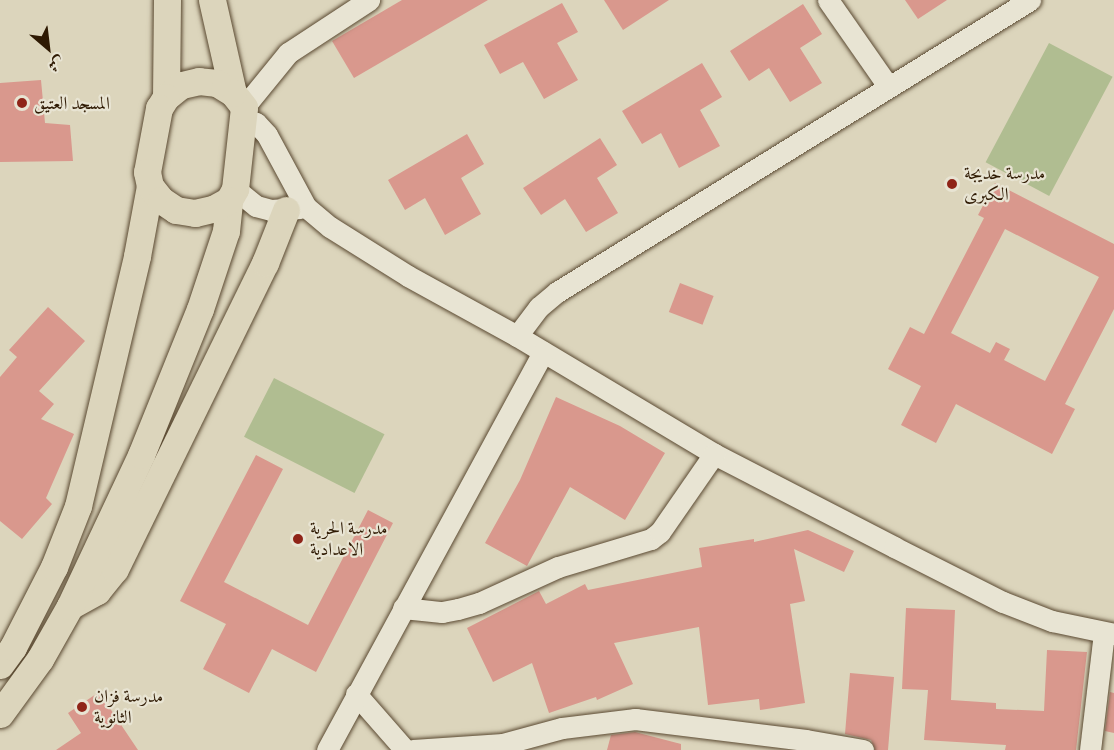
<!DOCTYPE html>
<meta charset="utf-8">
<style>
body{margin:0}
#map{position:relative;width:1114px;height:750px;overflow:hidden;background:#dcd5bc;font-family:"IM FELL Great Primer",Amiri,serif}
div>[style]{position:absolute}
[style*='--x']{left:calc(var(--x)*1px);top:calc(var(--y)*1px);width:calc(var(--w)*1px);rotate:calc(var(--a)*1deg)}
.green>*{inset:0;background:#b0bd91;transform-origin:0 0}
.building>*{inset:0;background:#d9988d;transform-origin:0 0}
.roads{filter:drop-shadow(0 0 2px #5a4931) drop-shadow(0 0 2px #5a4931)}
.minor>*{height:21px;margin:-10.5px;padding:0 10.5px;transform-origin:10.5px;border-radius:10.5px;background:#e8e4d3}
.major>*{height:27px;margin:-13.5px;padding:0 13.5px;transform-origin:13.5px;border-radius:13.5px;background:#dcd5bc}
.dots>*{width:16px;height:16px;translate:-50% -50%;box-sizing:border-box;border:3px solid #e8e4d3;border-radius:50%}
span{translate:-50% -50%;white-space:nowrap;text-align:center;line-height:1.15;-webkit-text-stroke:4.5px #e8e4d3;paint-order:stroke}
.poi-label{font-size:18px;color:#2f1a03}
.left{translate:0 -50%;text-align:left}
.north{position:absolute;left:18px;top:18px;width:60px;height:60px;-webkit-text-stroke:4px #e8e4d3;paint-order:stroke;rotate:152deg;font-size:16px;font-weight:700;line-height:24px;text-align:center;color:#2f1a03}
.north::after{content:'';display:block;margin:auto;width:21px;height:27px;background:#2f1a03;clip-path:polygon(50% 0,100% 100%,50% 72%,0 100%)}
</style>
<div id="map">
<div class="green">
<i style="left:1049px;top:43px;width:72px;height:135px;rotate:28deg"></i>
<i style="left:274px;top:378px;width:124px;height:66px;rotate:27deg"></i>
</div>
<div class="building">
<i style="clip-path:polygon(402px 0,488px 0,354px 78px,332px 41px)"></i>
<i style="clip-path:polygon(604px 0,669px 0,623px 30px)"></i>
<i style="clip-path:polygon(905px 0,947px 0,918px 19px)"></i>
<i style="clip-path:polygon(562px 3px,578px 32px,557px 43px,578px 80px,544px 99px,523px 62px,500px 74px,484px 45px)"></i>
<i style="clip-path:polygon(803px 4px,822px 34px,800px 48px,822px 83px,790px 102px,769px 68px,749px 81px,730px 51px)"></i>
<i style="clip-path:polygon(702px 63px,722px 97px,700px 110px,720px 146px,679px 168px,661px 133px,642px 144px,622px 111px)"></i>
<i style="clip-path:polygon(41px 80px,45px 123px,70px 125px,73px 161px,0 162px,0 83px)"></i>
<i style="clip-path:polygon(467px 134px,484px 164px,461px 178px,481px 214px,445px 235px,425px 198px,405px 210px,388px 180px)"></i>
<i style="clip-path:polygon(600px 138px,617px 165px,597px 178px,618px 213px,586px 232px,565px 199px,541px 215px,523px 188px)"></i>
<i style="clip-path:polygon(evenodd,995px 183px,1114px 244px,1114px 309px,1065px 404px,1075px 409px,1052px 454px,956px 404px,936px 443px,901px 425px,921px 386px,888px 369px,910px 327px,924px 334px,984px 218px,978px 215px,995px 183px,1005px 229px,1099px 277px,1045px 381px,1004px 360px,1010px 349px,996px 342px,990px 353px,951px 333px,1005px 229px)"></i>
<i style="left:680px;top:283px;width:36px;height:31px;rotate:21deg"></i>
<i style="clip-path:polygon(48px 307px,85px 341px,39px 391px,54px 404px,41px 419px,74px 434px,46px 498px,52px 504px,22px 539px,0 521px,0 377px,17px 357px,9px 350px)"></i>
<i style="clip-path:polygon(556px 397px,620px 426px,665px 453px,625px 520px,570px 487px,527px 566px,485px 543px,520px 480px)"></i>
<i style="clip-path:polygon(256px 455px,283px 469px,224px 582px,308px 625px,368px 510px,393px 523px,316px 672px,272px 649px,249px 693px,203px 669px,226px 624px,180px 601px)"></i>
<i style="clip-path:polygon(808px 530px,854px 551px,844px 572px,794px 549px,805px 601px,790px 604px,805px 703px,760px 710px,759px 699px,708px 705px,699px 627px,614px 643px,633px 684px,597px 700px,596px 697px,549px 713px,532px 663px,493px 682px,467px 628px,539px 591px,546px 604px,585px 584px,588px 590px,702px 567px,699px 548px,754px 539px,754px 542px)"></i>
<i style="clip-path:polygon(906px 608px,955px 610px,951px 700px,996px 703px,996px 709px,1044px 711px,1047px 650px,1087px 652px,1076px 750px,1005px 750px,1006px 745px,924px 740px,928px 690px,902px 689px)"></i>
<i style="clip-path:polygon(850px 673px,894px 677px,888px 750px,875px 750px,871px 740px,845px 734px)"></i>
<i style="clip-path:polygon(99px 692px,138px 750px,56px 750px,81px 733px,68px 713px)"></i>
<i style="clip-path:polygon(1110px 692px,1114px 693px,1114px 733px,1105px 731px)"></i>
<i style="clip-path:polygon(635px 732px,681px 744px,681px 750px,607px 750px,611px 735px)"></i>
</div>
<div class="roads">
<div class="minor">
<i style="--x:828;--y:0;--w:105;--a:55.1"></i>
<i style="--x:244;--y:107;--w:70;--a:-50.8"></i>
<i style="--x:288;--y:53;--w:97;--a:-33.2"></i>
<i style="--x:243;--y:118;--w:14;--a:21"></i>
<i style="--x:256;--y:123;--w:16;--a:47"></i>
<i style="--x:267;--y:135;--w:82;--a:61.6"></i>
<i style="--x:306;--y:207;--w:31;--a:40"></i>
<i style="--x:330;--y:227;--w:92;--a:32.1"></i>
<i style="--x:408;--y:276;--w:124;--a:28.8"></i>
<i style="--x:517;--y:336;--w:230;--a:30.9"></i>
<i style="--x:714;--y:454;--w:203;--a:27.3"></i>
<i style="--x:894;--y:547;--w:122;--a:26.8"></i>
<i style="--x:1003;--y:602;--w:53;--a:21.2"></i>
<i style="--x:1052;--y:621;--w:63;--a:11.8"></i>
<i style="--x:235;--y:189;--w:27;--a:39"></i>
<i style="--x:256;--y:206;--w:16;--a:15"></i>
<i style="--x:271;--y:210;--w:29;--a:-4"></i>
<i style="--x:517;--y:336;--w:36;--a:-53"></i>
<i style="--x:539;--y:307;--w:23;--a:-40"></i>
<i style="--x:557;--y:292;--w:556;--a:-31.69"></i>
<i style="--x:403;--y:608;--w:39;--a:6"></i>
<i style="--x:442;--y:612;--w:16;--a:-11"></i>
<i style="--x:458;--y:609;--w:22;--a:-16"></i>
<i style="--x:479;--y:603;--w:87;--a:-24.5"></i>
<i style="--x:558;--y:567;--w:97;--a:-16.8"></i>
<i style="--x:651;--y:539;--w:11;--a:-38"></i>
<i style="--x:660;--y:532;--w:95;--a:-55.3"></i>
<i style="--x:356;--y:694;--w:74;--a:48.8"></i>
<i style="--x:327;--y:750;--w:453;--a:-61.5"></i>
<i style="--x:413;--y:750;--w:90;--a:-3.8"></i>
<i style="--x:503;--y:744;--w:61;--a:-15.2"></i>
<i style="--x:562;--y:728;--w:74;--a:-7"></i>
<i style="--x:635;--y:719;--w:172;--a:7"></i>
<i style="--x:806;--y:740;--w:58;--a:10"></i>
<i style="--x:1090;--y:750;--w:118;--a:-83.2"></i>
</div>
<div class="major">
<i style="--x:212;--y:0;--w:95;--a:77.3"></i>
<i style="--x:166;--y:97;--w:97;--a:-89.4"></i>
<i style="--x:70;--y:606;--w:31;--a:-29"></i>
<i style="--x:97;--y:591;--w:28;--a:-51"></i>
<i style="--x:115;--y:569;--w:341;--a:-63.9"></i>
<i style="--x:265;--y:263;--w:57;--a:-68.4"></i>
<i style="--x:0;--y:665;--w:22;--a:-54"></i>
<i style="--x:13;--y:647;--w:90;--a:-62.9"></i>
<i style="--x:54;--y:567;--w:66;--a:-68.5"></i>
<i style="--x:78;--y:506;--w:257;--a:-76.7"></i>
<i style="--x:137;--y:256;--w:71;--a:-79.5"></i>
<i style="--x:0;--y:714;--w:68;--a:-54"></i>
<i style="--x:40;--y:659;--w:61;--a:-60.5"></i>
<i style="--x:70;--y:606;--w:167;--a:-64.8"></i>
<i style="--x:141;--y:455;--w:157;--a:-68"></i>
<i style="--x:200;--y:309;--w:82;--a:-71.6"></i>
<i style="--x:226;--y:231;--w:31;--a:-84"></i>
<i style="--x:229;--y:200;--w:13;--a:-61"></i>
<i style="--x:235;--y:189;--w:82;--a:-83.7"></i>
<i style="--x:244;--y:107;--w:18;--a:-128"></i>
<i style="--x:233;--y:93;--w:19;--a:-148"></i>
<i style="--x:217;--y:83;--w:18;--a:-174"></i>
<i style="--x:199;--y:81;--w:18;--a:167"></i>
<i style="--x:181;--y:85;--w:19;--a:141"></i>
<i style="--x:166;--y:97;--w:13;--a:122"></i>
<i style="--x:159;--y:108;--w:65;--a:100.6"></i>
<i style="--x:147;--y:172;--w:14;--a:78"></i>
<i style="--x:150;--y:186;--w:18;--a:52"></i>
<i style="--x:161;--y:200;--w:18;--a:34"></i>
<i style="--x:176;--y:210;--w:19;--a:9"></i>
<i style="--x:195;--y:213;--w:18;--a:-13"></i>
<i style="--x:213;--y:209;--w:18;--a:-29"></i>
</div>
</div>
<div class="dots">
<i style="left:22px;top:103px;background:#8f2418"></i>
<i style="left:952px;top:184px;background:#8f2418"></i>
<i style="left:298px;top:539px;background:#8f2418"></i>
<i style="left:82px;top:707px;background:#8f2418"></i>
</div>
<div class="poi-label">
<span class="left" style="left:34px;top:103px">المسجد العتيق</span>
<span class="left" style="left:964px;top:184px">مدرسة خديجة<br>الكبرى</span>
<span class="left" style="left:310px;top:539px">مدرسة الحرية<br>الاعدادية</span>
<span class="left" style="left:94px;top:707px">مدرسة فزان<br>الثانوية</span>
</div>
<div class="north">ش</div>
</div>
